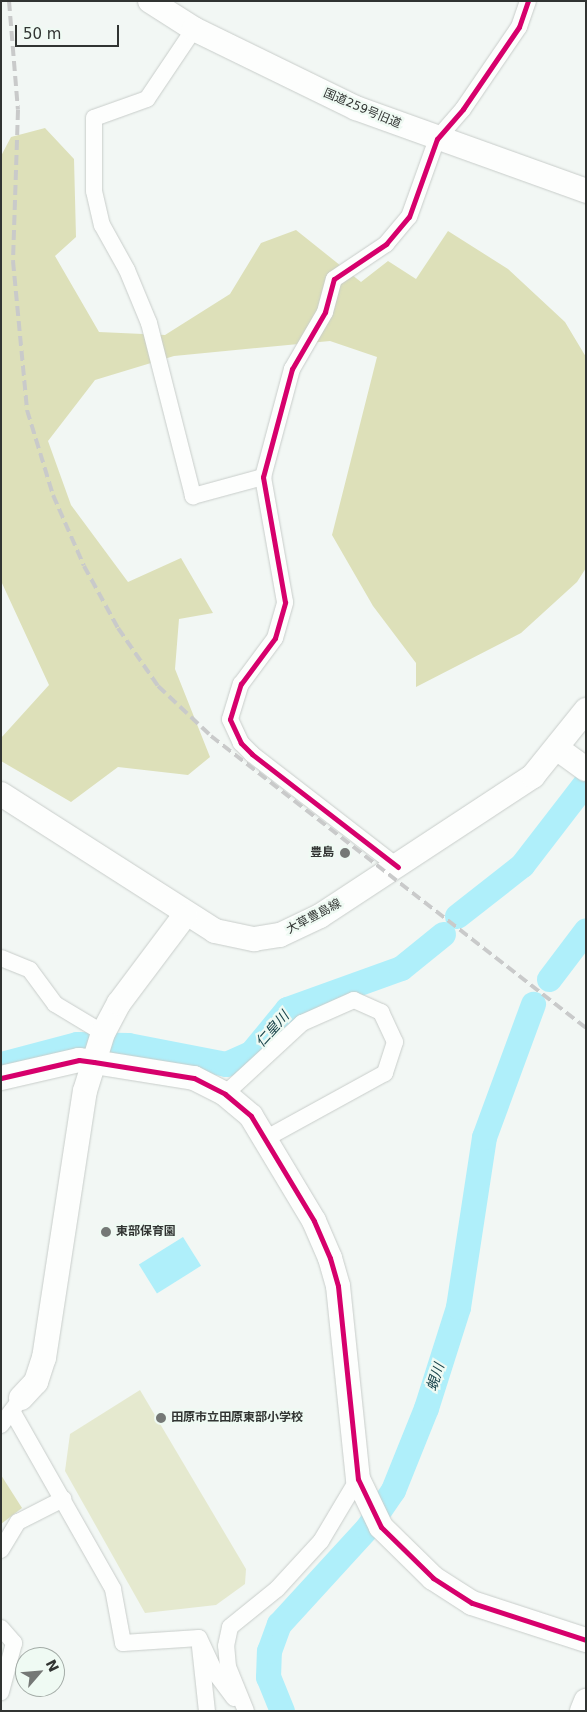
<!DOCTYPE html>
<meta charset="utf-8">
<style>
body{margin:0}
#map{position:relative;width:587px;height:1712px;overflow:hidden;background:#f2f7f4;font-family:"DejaVu Sans","Noto Sans JP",sans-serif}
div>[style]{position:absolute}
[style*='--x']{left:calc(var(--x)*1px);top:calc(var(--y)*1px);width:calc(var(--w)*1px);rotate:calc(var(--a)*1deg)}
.green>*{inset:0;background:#e5e9cf}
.forest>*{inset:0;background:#dde0b9}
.water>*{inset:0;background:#afeffa;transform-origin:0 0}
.river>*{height:25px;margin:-12.5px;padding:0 12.5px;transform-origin:12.5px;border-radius:12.5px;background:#afeffa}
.roads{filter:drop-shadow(0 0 1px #c8cdca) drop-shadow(0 0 1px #c8cdca)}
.street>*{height:16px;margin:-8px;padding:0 8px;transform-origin:8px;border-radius:8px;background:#fdfefd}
.secondary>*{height:24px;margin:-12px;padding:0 12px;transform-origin:12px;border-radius:12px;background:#fdfefd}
.rail>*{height:4px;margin-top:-2px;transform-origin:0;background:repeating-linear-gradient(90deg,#c9caca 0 10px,transparent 0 15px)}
.cycleway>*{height:5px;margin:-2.5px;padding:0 2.5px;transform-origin:2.5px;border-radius:2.5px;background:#d6006c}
.dots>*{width:14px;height:14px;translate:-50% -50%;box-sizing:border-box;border:2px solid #effaf3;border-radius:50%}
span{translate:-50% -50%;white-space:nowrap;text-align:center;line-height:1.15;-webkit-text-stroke:4.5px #effaf3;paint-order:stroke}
.street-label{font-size:12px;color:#313432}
.poi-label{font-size:12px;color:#313432;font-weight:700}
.right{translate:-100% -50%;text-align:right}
.left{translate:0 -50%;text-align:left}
.water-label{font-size:14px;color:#19434a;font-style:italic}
.frame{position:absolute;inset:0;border:2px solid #313432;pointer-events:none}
.north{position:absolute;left:15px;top:1647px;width:50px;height:50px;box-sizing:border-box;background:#effaf3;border:1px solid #a3aba6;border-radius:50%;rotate:63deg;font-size:14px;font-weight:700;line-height:20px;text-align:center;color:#313432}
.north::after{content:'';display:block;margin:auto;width:18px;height:22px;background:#757876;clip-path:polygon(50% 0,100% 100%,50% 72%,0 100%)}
.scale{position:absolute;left:15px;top:25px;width:104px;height:22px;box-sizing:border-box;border:2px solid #313432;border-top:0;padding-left:6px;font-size:15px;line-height:18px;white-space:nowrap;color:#313432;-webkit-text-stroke:4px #effaf3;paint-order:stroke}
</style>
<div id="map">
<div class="green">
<i style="clip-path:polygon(140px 1390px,246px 1569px,245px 1584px,216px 1605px,145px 1613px,65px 1471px,70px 1434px)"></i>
</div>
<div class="forest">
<i style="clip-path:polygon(45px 128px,74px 159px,76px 237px,55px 256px,99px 332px,165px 335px,230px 294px,261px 243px,296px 230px,361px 282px,388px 261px,416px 279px,448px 231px,508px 269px,565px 322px,586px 357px,586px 568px,577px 582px,521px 633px,416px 687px,416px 663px,373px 606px,332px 535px,377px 357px,330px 341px,174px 356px,95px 380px,48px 441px,71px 505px,128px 582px,181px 558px,213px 613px,179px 619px,175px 669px,210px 757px,188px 775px,118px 767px,71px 802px,1px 761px,1px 738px,49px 685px,1px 581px,1px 156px,11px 137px)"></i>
<i style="clip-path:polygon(1px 1475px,22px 1508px,1px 1524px)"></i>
</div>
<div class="water">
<i style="left:183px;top:1237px;width:34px;height:52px;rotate:58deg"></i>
</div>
<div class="river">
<i style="--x:457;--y:916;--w:83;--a:-38.1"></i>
<i style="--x:522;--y:865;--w:105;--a:-52.4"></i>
<i style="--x:549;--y:979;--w:61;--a:-52.9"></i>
<i style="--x:1;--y:1064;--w:79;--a:-14.7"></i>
<i style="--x:77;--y:1044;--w:51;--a:1.1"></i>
<i style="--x:128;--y:1045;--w:100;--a:11"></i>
<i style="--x:226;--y:1064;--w:27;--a:-24"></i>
<i style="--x:251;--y:1053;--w:57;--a:-50.7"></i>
<i style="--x:287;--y:1009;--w:121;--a:-19.8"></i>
<i style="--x:401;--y:968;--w:54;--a:-39"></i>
<i style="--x:282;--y:1711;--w:37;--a:-112"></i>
<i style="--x:268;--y:1677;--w:26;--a:-88"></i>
<i style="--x:269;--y:1651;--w:29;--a:-70"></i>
<i style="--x:279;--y:1624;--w:130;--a:-47.5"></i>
<i style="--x:367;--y:1528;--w:46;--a:-55.6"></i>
<i style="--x:393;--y:1490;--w:88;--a:-68.1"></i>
<i style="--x:426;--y:1408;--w:106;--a:-72.4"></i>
<i style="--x:458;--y:1307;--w:172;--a:-81.3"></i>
<i style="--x:484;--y:1137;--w:142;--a:-69.8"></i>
</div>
<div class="roads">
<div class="street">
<i style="--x:194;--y:29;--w:84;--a:123.9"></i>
<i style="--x:147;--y:99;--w:56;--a:160.3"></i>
<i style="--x:94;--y:118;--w:73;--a:90"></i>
<i style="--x:94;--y:191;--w:35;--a:77"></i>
<i style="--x:102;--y:225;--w:51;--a:60.9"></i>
<i style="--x:127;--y:270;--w:57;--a:67.5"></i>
<i style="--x:149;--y:323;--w:179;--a:75.7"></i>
<i style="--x:193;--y:496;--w:73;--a:-15.2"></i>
<i style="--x:398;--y:867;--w:185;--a:-142.3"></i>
<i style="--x:252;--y:754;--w:16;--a:-135"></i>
<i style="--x:241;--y:743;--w:26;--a:-115"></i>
<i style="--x:230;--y:719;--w:37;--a:-73"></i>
<i style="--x:241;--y:684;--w:57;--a:-53.5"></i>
<i style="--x:275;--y:638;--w:37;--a:-74"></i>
<i style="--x:285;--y:602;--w:127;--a:-100"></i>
<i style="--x:263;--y:477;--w:112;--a:-75"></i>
<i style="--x:292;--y:369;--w:66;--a:-59.9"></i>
<i style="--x:325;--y:312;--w:34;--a:-75"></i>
<i style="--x:334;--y:279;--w:63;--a:-33.9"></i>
<i style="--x:386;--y:244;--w:35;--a:-50"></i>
<i style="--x:409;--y:217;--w:83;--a:-70.3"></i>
<i style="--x:437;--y:139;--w:40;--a:-49"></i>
<i style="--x:463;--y:109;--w:99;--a:-55.7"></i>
<i style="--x:519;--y:27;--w:28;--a:-71"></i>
<i style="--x:1;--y:958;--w:31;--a:22"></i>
<i style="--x:30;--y:970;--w:42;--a:53.7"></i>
<i style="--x:55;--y:1004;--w:56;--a:31.1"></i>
<i style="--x:225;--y:1094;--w:105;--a:-42.7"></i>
<i style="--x:302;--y:1023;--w:57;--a:-23.9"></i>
<i style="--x:354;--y:1000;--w:30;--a:24"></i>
<i style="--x:381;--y:1012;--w:33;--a:65"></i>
<i style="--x:395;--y:1042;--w:33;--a:108"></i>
<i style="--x:385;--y:1073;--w:135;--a:151.2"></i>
<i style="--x:12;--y:1411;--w:205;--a:60.4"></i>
<i style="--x:113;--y:1589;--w:55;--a:79.5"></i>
<i style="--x:123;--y:1643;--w:76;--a:-3.8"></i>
<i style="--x:1;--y:1425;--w:26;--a:-53"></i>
<i style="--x:1;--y:1550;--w:33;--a:-59"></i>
<i style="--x:18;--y:1522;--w:51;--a:-27.1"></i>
<i style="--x:1;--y:1628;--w:20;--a:49"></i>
<i style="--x:14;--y:1643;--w:51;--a:104.9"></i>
<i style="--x:199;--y:1638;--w:40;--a:65"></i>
<i style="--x:216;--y:1674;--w:30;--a:53"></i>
<i style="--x:200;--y:1647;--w:64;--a:83.8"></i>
<i style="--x:246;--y:1711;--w:48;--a:-112.2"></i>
<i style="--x:228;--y:1667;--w:21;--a:-95"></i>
<i style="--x:226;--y:1646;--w:19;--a:-78"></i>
<i style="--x:230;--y:1627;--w:60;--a:-39"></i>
<i style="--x:277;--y:1589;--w:65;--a:-47.5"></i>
<i style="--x:321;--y:1541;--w:72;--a:-59.2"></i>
</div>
<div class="secondary">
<i style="--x:150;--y:1;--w:52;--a:32.5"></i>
<i style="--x:194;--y:29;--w:180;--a:26"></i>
<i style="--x:356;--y:108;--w:245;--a:19.8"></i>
<i style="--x:558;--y:749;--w:34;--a:36"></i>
<i style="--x:1;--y:794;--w:254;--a:32.6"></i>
<i style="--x:215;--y:931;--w:40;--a:12"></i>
<i style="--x:254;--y:939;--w:26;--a:-9"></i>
<i style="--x:280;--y:935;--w:44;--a:-25.4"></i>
<i style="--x:320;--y:916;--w:255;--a:-33.3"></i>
<i style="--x:533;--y:776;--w:85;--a:-51.2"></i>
<i style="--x:1;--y:1078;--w:80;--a:-13"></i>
<i style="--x:79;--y:1060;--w:15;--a:8"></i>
<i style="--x:94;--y:1062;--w:101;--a:9.1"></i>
<i style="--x:194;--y:1078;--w:35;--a:27"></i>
<i style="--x:225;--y:1094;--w:34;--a:40"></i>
<i style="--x:251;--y:1116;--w:122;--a:59"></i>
<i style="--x:314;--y:1221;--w:40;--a:66.6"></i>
<i style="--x:330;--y:1258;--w:29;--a:74"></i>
<i style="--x:338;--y:1286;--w:194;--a:84.1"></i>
<i style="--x:358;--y:1479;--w:53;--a:64.4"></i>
<i style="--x:381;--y:1527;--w:73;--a:44.4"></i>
<i style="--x:433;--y:1578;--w:46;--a:32.7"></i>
<i style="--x:472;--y:1603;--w:120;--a:18"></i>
<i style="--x:21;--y:1398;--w:22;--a:-47"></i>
<i style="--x:36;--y:1382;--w:25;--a:-72"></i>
<i style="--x:44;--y:1358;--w:270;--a:-81.3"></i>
<i style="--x:85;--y:1091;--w:61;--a:-72.8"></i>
<i style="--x:103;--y:1033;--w:34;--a:-62"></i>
<i style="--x:119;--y:1003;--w:110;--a:-53.1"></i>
<i style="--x:582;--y:1711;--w:11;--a:-68"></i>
</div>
</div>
<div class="rail">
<i style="--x:9;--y:1;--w:109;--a:85.3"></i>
<i style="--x:18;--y:110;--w:151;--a:91.9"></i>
<i style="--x:13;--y:261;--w:150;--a:84.6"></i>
<i style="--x:27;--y:410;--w:89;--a:73"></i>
<i style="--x:53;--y:495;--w:77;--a:66.4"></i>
<i style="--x:84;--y:566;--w:71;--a:61.3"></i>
<i style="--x:118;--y:628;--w:70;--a:55.4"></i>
<i style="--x:158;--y:686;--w:73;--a:43.3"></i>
<i style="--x:211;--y:736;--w:475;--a:37.9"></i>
</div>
<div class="cycleway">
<i style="--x:398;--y:867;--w:185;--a:-142.3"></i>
<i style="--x:252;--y:754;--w:16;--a:-135"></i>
<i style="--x:241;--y:743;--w:26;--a:-115"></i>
<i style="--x:230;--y:719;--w:37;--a:-73"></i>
<i style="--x:241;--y:684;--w:57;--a:-53.5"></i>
<i style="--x:275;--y:638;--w:37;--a:-74"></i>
<i style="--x:285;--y:602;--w:127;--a:-100"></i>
<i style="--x:263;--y:477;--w:112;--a:-75"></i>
<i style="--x:292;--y:369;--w:66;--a:-59.9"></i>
<i style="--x:325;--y:312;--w:34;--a:-75"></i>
<i style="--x:334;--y:279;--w:63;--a:-33.9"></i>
<i style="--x:386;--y:244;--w:35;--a:-50"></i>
<i style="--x:409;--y:217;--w:83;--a:-70.3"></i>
<i style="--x:437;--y:139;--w:40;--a:-49"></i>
<i style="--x:463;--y:109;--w:99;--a:-55.7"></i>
<i style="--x:519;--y:27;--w:28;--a:-71"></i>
<i style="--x:1;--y:1078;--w:80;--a:-13"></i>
<i style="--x:79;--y:1060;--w:15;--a:8"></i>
<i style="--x:94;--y:1062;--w:101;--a:9.1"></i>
<i style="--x:194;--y:1078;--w:35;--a:27"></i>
<i style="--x:225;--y:1094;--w:34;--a:40"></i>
<i style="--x:251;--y:1116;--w:122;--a:59"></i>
<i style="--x:314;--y:1221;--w:40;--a:66.6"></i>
<i style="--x:330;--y:1258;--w:29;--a:74"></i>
<i style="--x:338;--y:1286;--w:194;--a:84.1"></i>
<i style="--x:358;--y:1479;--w:53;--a:64.4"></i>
<i style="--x:381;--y:1527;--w:73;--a:44.4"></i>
<i style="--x:433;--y:1578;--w:46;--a:32.7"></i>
<i style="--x:472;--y:1603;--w:120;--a:18"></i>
</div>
<div class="dots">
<i style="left:345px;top:853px;background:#757876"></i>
<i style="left:106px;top:1232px;background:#757876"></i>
<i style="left:161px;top:1418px;background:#757876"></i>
</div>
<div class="street-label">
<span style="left:362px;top:109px;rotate:23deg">国道259号旧道</span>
<span style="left:314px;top:917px;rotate:-28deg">大草豊島線</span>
</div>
<div class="poi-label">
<span class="right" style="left:334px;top:853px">豊島</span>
<span class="left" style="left:116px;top:1232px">東部保育園</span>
<span class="left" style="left:171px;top:1418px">田原市立田原東部小学校</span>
</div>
<div class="water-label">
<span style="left:272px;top:1029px;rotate:-48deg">仁皇川</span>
<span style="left:435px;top:1377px;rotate:-72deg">蜆川</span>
</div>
<div class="frame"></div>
<div class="north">N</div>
<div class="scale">50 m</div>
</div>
